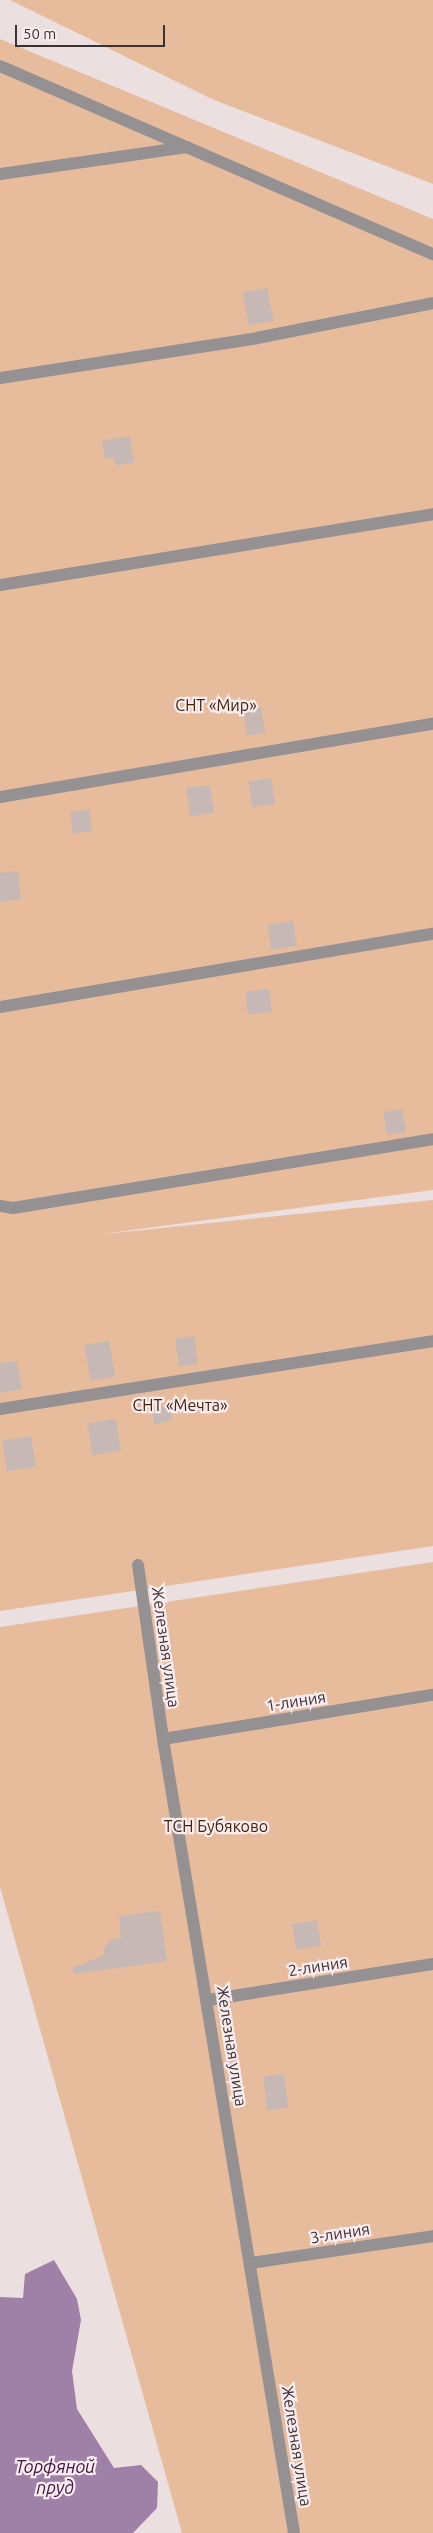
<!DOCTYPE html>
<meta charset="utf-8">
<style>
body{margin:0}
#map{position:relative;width:433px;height:2533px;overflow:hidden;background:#ecdfe0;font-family:Ubuntu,sans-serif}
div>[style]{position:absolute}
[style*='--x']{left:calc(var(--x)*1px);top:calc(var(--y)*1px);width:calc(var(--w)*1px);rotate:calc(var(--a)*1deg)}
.green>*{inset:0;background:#e6bc9d}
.water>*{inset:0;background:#9f80a7}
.building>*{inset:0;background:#c5b8b5;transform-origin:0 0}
.minor>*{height:12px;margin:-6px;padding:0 6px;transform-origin:6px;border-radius:6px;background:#959193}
span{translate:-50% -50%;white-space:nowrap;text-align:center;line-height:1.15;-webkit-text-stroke:4.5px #faecee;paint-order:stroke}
.park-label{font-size:16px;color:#42240b}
.street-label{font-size:16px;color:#383334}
.water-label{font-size:18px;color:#3f1649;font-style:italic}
.scale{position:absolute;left:15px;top:25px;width:150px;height:22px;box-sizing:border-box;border:2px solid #383334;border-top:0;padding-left:6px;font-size:15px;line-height:18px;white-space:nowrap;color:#383334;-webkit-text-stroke:4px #faecee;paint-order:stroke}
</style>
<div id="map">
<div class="green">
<i style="clip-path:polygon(10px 0,433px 0,433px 184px,214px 100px)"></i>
<i style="clip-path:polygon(0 39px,433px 219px,433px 1190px,94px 1235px,433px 1200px,433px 1546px,0 1611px)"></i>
<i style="clip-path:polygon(433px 1562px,433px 2533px,182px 2533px,0 1887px,0 1627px)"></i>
</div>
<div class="water">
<i style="clip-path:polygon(54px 2260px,77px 2299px,81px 2320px,72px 2371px,77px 2409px,114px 2468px,141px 2465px,158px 2482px,157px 2508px,133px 2533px,0 2533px,0 2297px,23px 2298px,25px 2274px)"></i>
</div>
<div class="building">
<i style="left:267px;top:288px;width:33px;height:25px;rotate:79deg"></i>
<i style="clip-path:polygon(130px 436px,134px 463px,115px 465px,114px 457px,105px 459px,102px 441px)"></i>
<i style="left:261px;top:707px;width:26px;height:18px;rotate:81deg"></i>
<i style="left:271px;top:778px;width:26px;height:23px;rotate:81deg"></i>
<i style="left:210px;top:785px;width:28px;height:24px;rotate:82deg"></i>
<i style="left:89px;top:809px;width:22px;height:19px;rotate:82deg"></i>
<i style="clip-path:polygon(18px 871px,21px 899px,0 902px,0 873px)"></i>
<i style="left:293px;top:921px;width:25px;height:26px;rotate:81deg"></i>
<i style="left:269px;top:989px;width:23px;height:24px;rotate:83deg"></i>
<i style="left:402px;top:1109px;width:23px;height:19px;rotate:80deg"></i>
<i style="left:194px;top:1336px;width:28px;height:19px;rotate:82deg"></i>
<i style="left:109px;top:1341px;width:36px;height:25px;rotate:80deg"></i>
<i style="clip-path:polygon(17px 1361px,22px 1389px,0 1393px,0 1363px)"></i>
<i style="left:169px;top:1405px;width:16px;height:18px;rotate:79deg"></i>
<i style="left:116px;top:1419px;width:32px;height:29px;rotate:81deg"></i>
<i style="left:31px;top:1436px;width:31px;height:29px;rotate:81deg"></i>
<i style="clip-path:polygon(160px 1911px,167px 1961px,74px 1974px,72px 1968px,104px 1955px,104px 1949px,110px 1939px,121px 1938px,119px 1916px)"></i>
<i style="left:317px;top:1920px;width:26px;height:25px;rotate:81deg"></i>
<i style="left:284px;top:2074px;width:34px;height:21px;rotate:83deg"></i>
</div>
<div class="minor">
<i style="--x:0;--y:66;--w:472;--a:23.5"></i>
<i style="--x:0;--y:174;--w:189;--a:-8.2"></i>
<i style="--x:0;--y:378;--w:260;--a:-8.8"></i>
<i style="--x:257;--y:338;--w:179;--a:-11.2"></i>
<i style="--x:0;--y:585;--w:439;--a:-9.3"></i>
<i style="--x:0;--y:797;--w:439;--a:-9.6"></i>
<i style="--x:0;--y:1007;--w:439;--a:-9.6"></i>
<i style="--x:0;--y:1206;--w:13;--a:9"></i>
<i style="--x:13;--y:1208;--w:426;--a:-9.3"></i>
<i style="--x:0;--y:1409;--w:438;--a:-8.9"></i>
<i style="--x:138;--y:1565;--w:176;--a:81.8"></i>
<i style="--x:163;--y:1739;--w:805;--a:80.63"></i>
<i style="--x:163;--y:1739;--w:274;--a:-9.3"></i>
<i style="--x:208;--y:2000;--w:228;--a:-9.1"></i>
<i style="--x:251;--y:2263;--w:184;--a:-8.4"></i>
</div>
<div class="park-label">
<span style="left:216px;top:705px">СНТ «Мир»</span>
<span style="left:180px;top:1405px">СНТ «Мечта»</span>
<span style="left:216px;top:1826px">ТСН Бубяково</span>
</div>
<div class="street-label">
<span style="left:166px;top:1647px;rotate:82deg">Железная улица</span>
<span style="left:296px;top:1701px;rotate:-9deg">1-линия</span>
<span style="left:318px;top:1966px;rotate:-9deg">2-линия</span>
<span style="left:232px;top:2046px;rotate:81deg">Железная улица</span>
<span style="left:340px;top:2233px;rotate:-9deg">3-линия</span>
<span style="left:297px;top:2446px;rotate:81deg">Железная улица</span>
</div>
<div class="water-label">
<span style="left:55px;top:2477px">Торфяной<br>пруд</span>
</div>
<div class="scale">50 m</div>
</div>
